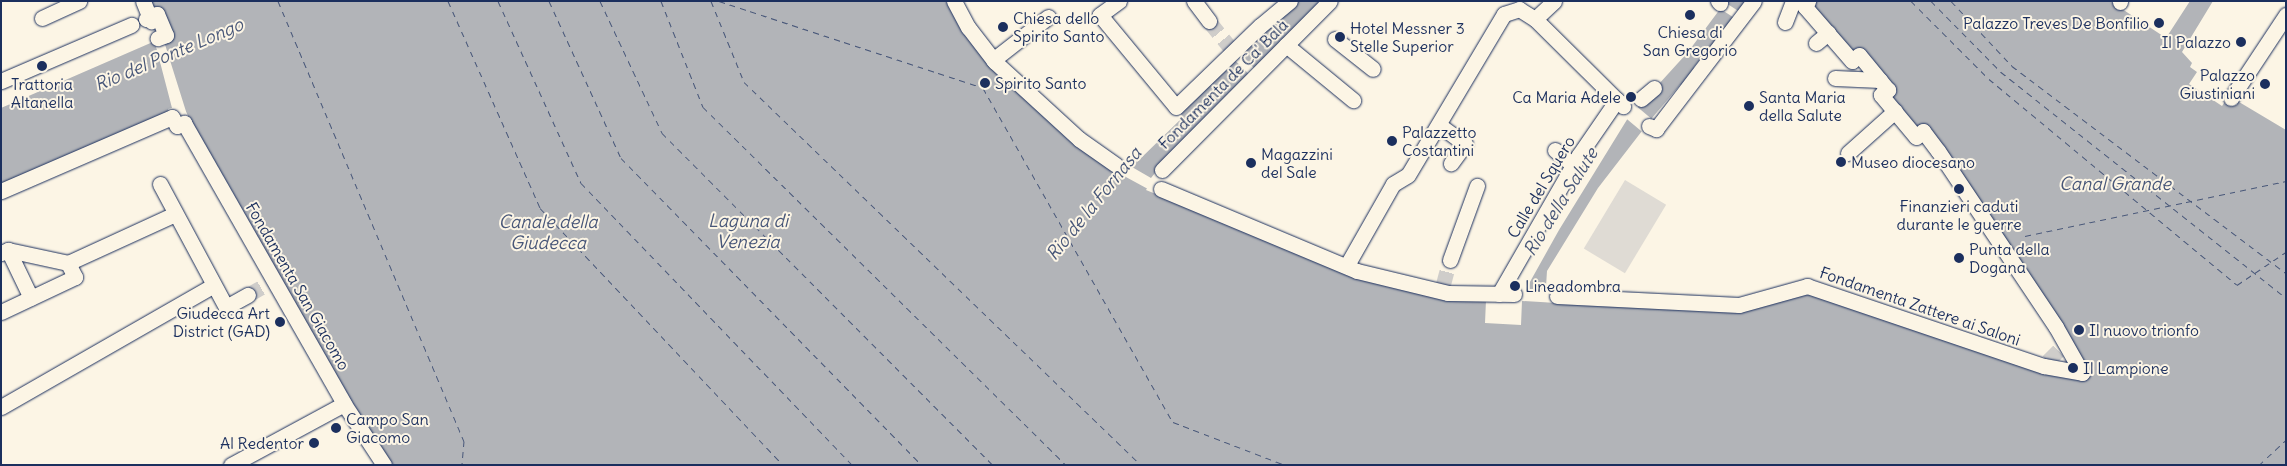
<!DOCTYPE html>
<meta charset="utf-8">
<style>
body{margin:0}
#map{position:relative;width:2287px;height:466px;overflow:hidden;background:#fcf5e5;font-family:Delius,sans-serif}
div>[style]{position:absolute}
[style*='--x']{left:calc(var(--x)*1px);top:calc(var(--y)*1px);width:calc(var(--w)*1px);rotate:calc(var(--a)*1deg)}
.green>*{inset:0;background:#dfdbd4;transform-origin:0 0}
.water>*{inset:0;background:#b2b4b8}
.pier>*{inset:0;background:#fcf5e5;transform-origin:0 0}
.ferry>*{height:1px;margin-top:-0.5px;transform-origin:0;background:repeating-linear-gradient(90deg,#485779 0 6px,transparent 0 11px)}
.minor-tunnel>*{height:15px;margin-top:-7.5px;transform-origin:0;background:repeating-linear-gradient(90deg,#cfcdca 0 15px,transparent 0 23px)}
.roads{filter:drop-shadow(0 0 1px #1b2f5e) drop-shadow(0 0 1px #1b2f5e)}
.minor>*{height:15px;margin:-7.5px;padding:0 7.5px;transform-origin:7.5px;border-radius:7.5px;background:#fcf5e5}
.dots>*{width:14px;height:14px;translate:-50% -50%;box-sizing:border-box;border:2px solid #fcf5e5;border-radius:50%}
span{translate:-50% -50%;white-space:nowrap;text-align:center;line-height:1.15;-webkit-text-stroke:4px #fcf5e5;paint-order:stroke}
.poi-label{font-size:16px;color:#1b2f5e}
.left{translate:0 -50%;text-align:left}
.right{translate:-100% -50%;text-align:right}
.street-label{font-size:16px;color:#1b2f5e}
.water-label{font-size:18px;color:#485779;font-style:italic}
.frame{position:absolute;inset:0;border:2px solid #1b2f5e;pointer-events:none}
</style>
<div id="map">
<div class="green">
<i style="left:1625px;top:180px;width:48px;height:80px;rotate:31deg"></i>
</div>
<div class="water">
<i style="clip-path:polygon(149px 1px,946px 1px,963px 32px,1121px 175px,1133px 158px,1137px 162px,1183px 117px,1179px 111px,1296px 1px,1326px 1px,1159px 168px,1146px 190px,1354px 275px,1447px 297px,1522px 301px,1526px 289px,1559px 230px,1628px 118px,1688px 52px,1726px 1px,1748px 1px,1694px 67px,1695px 71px,1684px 85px,1680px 85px,1652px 118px,1598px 188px,1547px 271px,1545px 302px,1740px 309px,1807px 293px,2083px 380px,1917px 131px,1811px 7px,1815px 1px,2110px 1px,2166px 38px,2190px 1px,2213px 1px,2182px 52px,2192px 63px,2190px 67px,2197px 72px,2189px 84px,2222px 106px,2229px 96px,2286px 130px,2286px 465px,391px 465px,346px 396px,182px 105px,168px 109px,169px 114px,1px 185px,1px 108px,162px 38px)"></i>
</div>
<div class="pier">
<i style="left:1726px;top:3px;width:17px;height:8px;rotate:33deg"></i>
<i style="clip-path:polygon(163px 38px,189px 121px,187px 122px,180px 108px,172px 108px,154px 39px)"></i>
<i style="left:1237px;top:51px;width:30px;height:8px;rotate:45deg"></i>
<i style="left:1635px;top:105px;width:23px;height:16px;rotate:40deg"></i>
<i style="clip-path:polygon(1125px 163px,1151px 178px,1159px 168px,1149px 189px,1159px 195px,1113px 170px,1120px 172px)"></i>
<i style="clip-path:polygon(1523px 289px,1549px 290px,1548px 300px,1557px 303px,1522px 301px,1521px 325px,1485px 323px,1486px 300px,1521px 299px)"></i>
</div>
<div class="ferry">
<i style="--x:278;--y:1;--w:478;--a:67.1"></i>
<i style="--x:464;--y:441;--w:24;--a:95"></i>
<i style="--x:448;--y:1;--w:227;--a:66"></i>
<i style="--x:540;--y:208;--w:354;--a:46.6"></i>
<i style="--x:498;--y:1;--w:200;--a:65.5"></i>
<i style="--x:581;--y:183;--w:391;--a:46.1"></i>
<i style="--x:549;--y:1;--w:173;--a:65.4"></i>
<i style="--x:621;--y:158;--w:430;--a:45.6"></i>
<i style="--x:600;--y:1;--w:146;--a:64.8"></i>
<i style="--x:662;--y:133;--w:469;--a:45.1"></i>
<i style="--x:661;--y:1;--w:114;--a:68.4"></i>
<i style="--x:703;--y:107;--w:510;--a:44.6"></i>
<i style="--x:711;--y:1;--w:87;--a:67.8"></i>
<i style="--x:744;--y:82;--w:552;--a:43.97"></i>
<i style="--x:719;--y:1;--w:278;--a:18.2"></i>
<i style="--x:983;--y:88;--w:384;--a:60.4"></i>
<i style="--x:1173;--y:422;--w:120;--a:21"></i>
<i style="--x:1911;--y:1;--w:110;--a:45"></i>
<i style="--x:1989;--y:79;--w:322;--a:39.7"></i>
<i style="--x:2237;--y:285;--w:59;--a:-34"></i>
<i style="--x:1931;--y:1;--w:100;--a:45.4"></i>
<i style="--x:2001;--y:72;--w:364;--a:38.4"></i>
<i style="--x:1951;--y:1;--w:89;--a:46.8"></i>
<i style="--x:2012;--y:66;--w:343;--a:37.1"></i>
<i style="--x:2025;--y:236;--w:267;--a:-11.9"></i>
<i style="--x:2259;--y:465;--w:37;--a:-43"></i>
</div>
<div class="minor-tunnel">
<i style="--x:1209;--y:21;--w:35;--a:51"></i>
<i style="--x:1443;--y:286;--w:27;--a:-75"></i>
<i style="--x:248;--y:295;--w:24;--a:-30"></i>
<i style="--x:2048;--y:361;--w:18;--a:-45"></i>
</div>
<div class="roads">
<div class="minor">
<i style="--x:143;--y:1;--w:22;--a:68"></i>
<i style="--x:954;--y:1;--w:30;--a:62"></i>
<i style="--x:968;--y:27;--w:44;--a:52.4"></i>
<i style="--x:995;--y:62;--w:114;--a:42.5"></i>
<i style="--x:1079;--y:139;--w:45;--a:35.1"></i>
<i style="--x:1119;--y:1;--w:24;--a:144"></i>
<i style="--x:1100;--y:15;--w:119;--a:50.4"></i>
<i style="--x:1176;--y:107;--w:117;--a:-44"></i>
<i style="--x:1260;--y:26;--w:39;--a:-40"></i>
<i style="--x:1194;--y:1;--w:25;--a:53"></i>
<i style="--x:1718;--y:1;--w:3;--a:45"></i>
<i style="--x:2120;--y:2;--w:1;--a:-90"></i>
<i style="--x:42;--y:18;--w:41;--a:-24.7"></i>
<i style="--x:146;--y:19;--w:12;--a:-24"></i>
<i style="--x:157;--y:14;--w:23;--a:67"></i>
<i style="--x:166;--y:35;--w:9;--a:159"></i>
<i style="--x:1535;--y:19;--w:26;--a:-43"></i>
<i style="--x:1785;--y:22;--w:22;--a:-69"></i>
<i style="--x:1335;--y:39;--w:48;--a:38.3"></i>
<i style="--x:1816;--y:43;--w:16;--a:-40"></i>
<i style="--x:1286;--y:45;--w:87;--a:39.4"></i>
<i style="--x:993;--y:60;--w:70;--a:-38"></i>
<i style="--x:1835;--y:78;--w:45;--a:2.5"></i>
<i style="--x:1;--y:81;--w:142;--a:-23.3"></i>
<i style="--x:2231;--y:98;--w:100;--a:-56.5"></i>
<i style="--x:1641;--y:99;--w:17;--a:-40"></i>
<i style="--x:1439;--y:125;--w:32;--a:36"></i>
<i style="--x:1465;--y:144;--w:24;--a:126"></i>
<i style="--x:1649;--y:126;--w:8;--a:23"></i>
<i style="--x:1656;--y:129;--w:161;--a:-52.6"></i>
<i style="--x:1555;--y:150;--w:23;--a:40"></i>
<i style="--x:1848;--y:153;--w:63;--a:-41.8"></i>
<i style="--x:1162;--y:170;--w:238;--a:-45.2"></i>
<i style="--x:160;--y:184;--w:140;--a:61.8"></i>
<i style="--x:226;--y:307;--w:25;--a:-29"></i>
<i style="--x:1161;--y:189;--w:212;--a:22.7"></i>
<i style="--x:1357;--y:271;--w:94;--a:13.6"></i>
<i style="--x:1448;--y:293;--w:66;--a:0.9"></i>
<i style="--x:1;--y:191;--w:186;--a:-23.4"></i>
<i style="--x:172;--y:117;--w:10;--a:61"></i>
<i style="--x:177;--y:126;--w:8;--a:-23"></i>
<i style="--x:184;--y:123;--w:323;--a:60.3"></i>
<i style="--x:344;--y:404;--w:73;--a:56.7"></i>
<i style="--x:8;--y:250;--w:53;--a:64.4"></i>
<i style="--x:1;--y:253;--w:8;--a:-23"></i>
<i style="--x:8;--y:250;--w:61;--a:12.2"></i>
<i style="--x:68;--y:263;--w:118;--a:-24.6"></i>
<i style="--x:1450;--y:260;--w:79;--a:-70"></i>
<i style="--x:1347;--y:265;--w:93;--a:-60.4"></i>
<i style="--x:1393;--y:184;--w:17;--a:-31"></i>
<i style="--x:1408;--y:175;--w:187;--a:-59.2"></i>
<i style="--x:1504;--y:14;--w:16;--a:-18"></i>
<i style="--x:1519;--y:9;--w:19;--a:32"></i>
<i style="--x:1535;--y:19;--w:124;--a:44.7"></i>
<i style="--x:1499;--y:294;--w:160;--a:-60.1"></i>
<i style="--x:1579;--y:155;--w:67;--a:-55.4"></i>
<i style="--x:1557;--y:296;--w:182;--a:2.8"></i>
<i style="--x:1739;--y:305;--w:71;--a:-15.6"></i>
<i style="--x:1807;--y:286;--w:250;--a:18.7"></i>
<i style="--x:2044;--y:366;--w:39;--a:10"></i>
<i style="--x:2082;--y:373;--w:53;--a:-119.5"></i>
<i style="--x:2056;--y:327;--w:212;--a:-123.8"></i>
<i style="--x:1938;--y:151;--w:25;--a:-127"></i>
<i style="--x:1923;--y:131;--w:9;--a:139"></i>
<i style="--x:1916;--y:137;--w:55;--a:-129.8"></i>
<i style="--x:1881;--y:95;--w:9;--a:-36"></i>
<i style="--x:1888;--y:90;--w:45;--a:-129.6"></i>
<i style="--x:1859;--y:55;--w:9;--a:139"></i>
<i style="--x:1852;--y:61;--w:72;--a:-131"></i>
<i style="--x:1805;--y:7;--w:7;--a:-63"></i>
<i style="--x:1;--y:312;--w:82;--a:-25.3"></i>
<i style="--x:75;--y:277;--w:16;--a:-117"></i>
<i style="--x:1;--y:407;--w:245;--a:-29.8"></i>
<i style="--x:231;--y:465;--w:128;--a:-28.4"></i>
</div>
</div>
<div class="dots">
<i style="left:1690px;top:15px;background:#1b2f5e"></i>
<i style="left:2159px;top:23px;background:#1b2f5e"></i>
<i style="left:1003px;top:27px;background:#1b2f5e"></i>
<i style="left:1340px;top:37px;background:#1b2f5e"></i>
<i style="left:2241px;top:42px;background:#1b2f5e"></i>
<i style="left:42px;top:66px;background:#1b2f5e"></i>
<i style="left:985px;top:83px;background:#1b2f5e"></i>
<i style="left:2265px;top:84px;background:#1b2f5e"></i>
<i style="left:1631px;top:97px;background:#1b2f5e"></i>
<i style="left:1749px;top:106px;background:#1b2f5e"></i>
<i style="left:1392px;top:141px;background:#1b2f5e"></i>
<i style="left:1841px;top:162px;background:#1b2f5e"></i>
<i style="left:1251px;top:163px;background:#1b2f5e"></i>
<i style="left:1959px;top:189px;background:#1b2f5e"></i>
<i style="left:1959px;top:258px;background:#1b2f5e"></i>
<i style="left:1515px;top:286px;background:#1b2f5e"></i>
<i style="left:280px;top:322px;background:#1b2f5e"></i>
<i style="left:2079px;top:330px;background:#1b2f5e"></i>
<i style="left:2073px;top:368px;background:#1b2f5e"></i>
<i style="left:336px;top:428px;background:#1b2f5e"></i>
<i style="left:314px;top:443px;background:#1b2f5e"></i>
</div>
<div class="poi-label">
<span class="left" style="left:1013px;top:27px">Chiesa dello<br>Spirito Santo</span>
<span class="right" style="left:2149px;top:23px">Palazzo Treves De Bonfilio</span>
<span class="left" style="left:1350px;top:37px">Hotel Messner 3<br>Stelle Superior</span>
<span style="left:1690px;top:41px">Chiesa di<br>San Gregorio</span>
<span class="right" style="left:2231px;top:42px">Il Palazzo</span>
<span class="right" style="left:2255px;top:84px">Palazzo<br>Giustiniani</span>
<span class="left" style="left:995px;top:83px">Spirito Santo</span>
<span style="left:42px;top:93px">Trattoria<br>Altanella</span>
<span class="right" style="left:1621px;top:97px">Ca Maria Adele</span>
<span class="left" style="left:1759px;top:106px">Santa Maria<br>della Salute</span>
<span class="left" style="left:1402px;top:141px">Palazzetto<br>Costantini</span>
<span class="left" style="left:1261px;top:163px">Magazzini<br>del Sale</span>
<span class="left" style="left:1851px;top:162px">Museo diocesano</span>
<span style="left:1959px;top:215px">Finanzieri caduti<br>durante le guerre</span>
<span class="left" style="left:1969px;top:258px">Punta della<br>Dogana</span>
<span class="left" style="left:1525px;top:286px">Lineadombra</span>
<span class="right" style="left:270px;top:322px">Giudecca Art<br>District (GAD)</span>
<span class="left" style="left:2089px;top:330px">Il nuovo trionfo</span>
<span class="left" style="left:2083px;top:368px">Il Lampione</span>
<span class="left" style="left:346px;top:428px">Campo San<br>Giacomo</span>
<span class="right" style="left:304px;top:443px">Al Redentor</span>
</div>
<div class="street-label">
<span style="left:1223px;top:84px;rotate:-45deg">Fondamenta de Ca' Balà</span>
<span style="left:1541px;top:187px;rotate:-59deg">Calle del Squero</span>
<span style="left:298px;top:286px;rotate:60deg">Fondamenta San Giacomo</span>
<span style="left:1920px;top:306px;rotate:19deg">Fondamenta Zattere ai Saloni</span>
</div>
<div class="water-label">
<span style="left:169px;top:55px;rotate:-23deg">Rio del Ponte Longo</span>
<span style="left:2115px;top:184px">Canal Grande</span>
<span style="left:1561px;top:202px;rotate:-58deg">Rio della Salute</span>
<span style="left:1094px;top:204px;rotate:-51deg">Rio de la Fornasa</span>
<span style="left:748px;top:232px">Laguna di<br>Venezia</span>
<span style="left:548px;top:233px">Canale della<br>Giudecca</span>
</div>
<div class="frame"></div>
</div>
